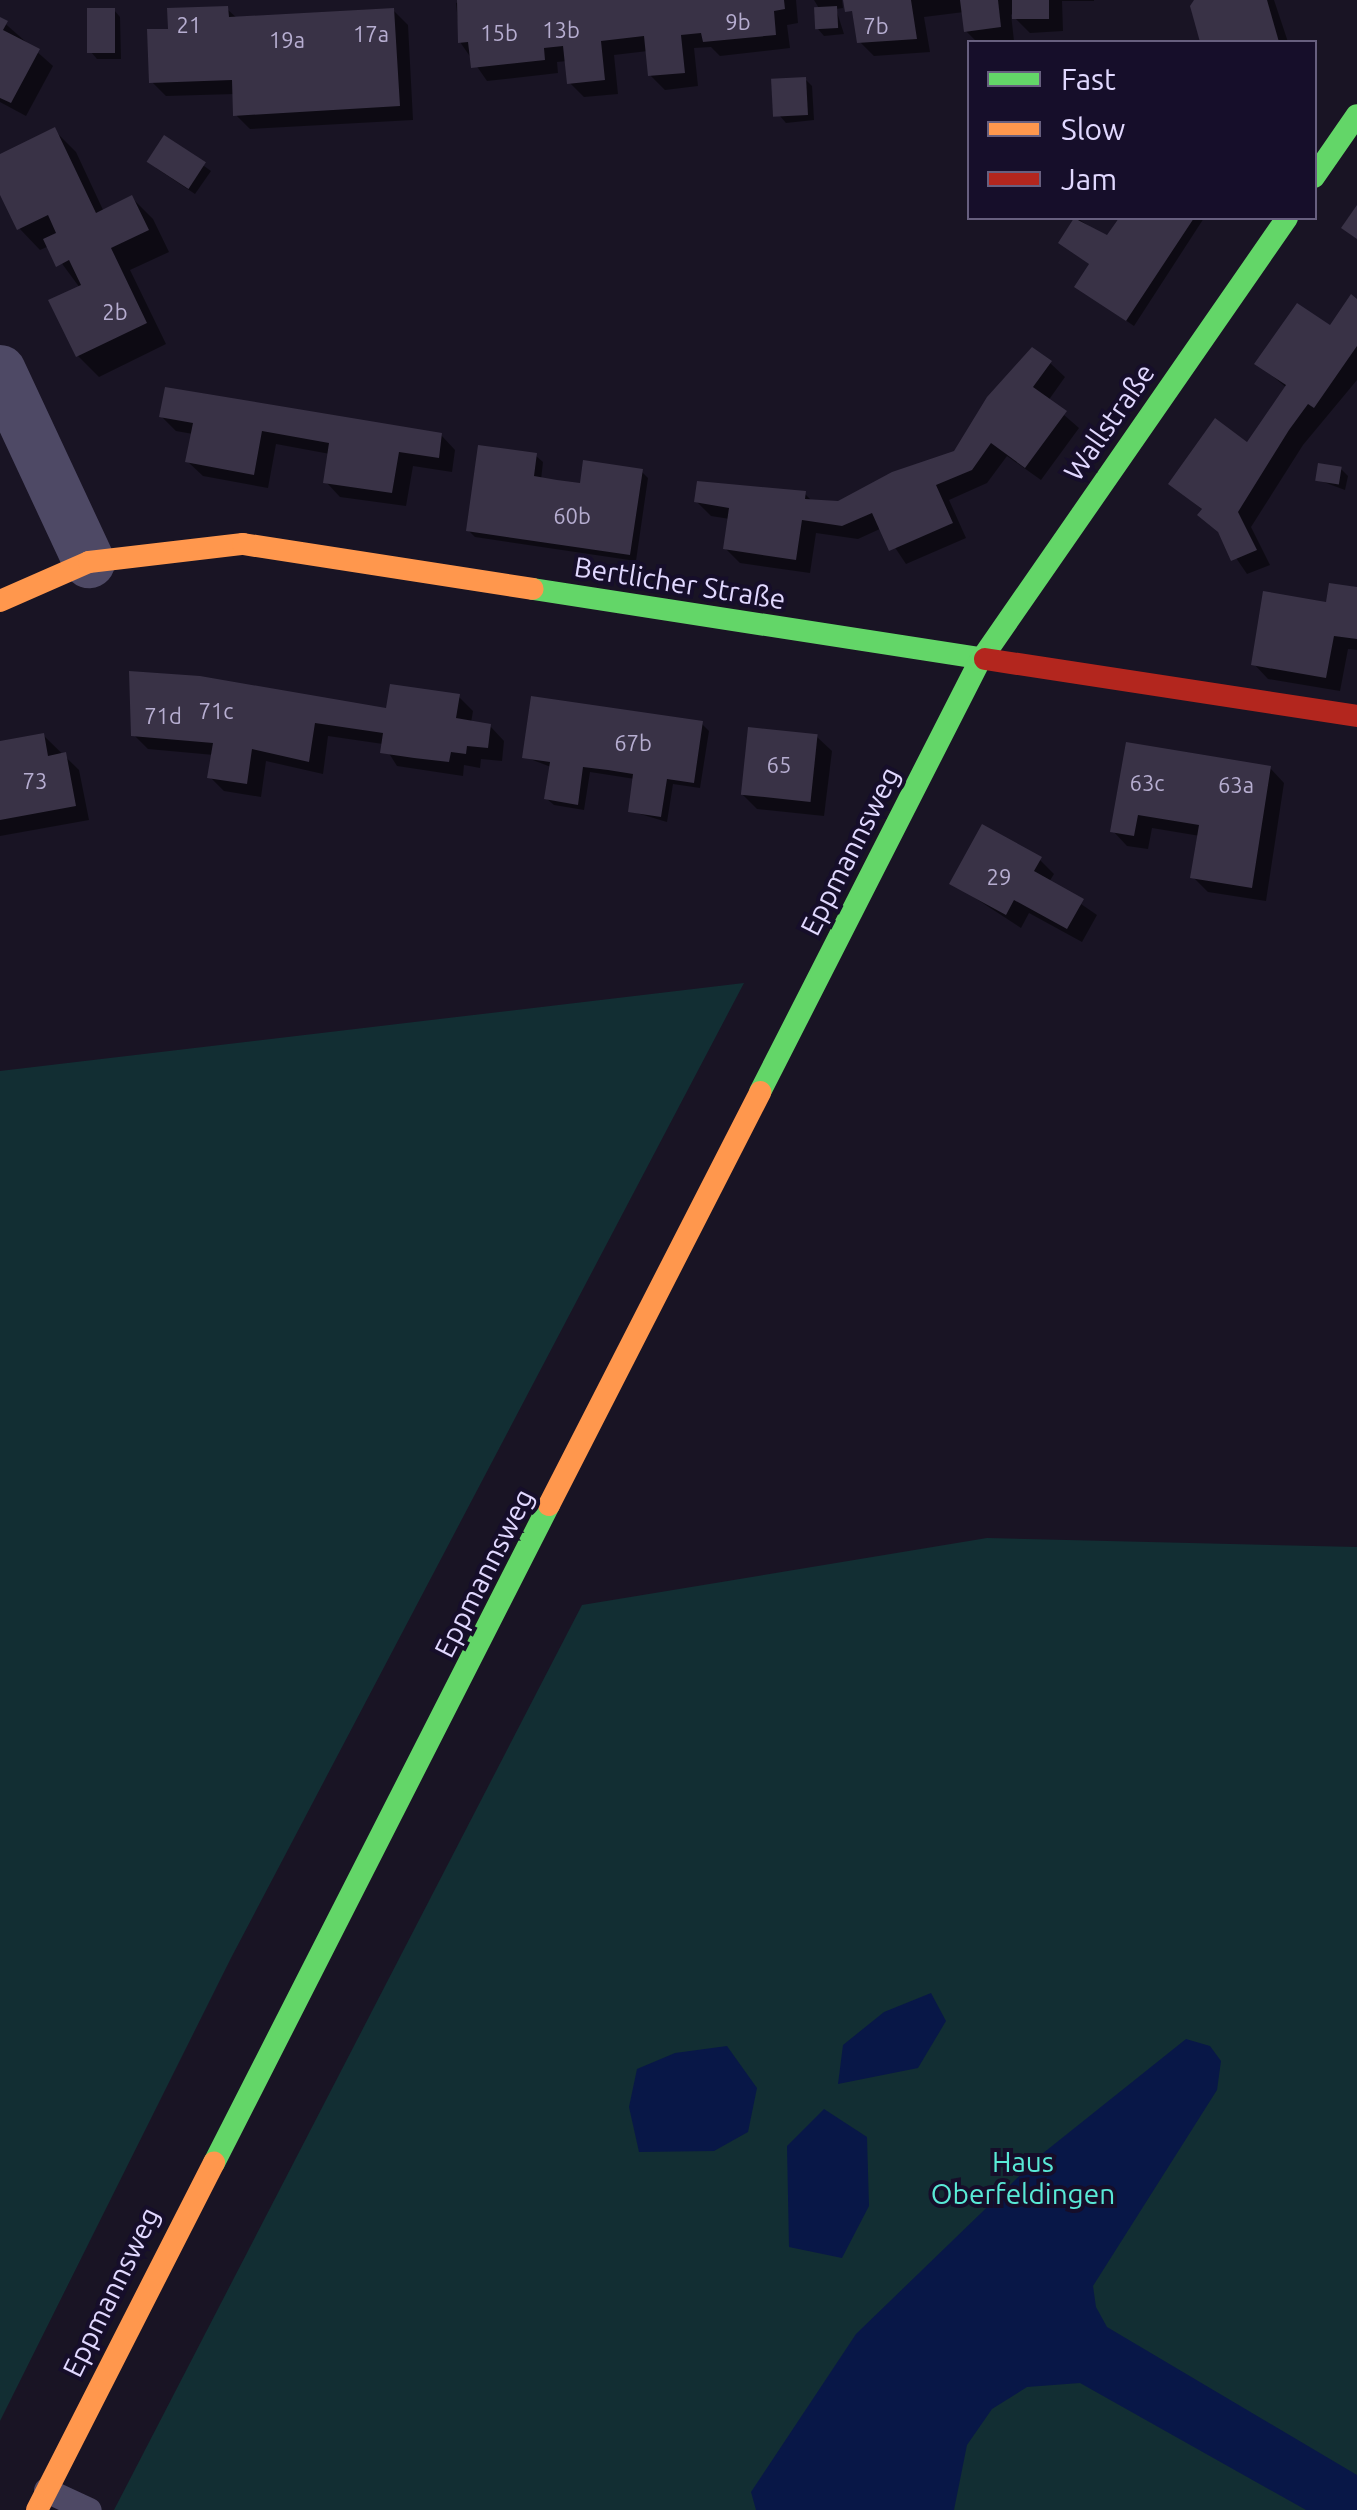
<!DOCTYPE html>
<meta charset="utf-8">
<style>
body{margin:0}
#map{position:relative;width:1357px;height:2510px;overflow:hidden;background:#191424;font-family:Ubuntu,sans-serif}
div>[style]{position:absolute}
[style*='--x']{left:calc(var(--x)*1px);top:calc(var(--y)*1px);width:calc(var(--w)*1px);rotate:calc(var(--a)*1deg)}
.green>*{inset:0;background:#122e33}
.water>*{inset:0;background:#081747}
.shadow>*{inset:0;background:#0007}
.building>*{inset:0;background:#393246;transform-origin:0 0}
.lane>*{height:25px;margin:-12.5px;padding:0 12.5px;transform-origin:12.5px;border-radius:12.5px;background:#4e4965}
.street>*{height:52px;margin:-26px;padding:0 26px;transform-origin:26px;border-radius:26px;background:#4e4965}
.fast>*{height:22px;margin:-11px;padding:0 11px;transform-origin:11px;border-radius:11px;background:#63d668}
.slow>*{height:22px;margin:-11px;padding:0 11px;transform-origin:11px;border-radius:11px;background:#ff974d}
.jam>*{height:22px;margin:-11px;padding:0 11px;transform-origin:11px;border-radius:11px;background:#b3261e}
span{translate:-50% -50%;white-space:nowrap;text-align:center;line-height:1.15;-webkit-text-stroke:8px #160e2a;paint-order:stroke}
.number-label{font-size:22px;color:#b7aed1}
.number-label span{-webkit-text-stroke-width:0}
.street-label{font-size:28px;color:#e1d8ff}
.park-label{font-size:28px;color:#59e9d6}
.legend{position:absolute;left:967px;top:40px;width:350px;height:180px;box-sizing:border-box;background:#160e2a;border:2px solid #675f7f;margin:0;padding:12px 18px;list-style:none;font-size:30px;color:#e1d8ff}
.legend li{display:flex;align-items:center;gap:20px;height:50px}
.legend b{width:50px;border:2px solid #675f7f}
</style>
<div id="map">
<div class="green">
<i style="clip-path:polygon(744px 983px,231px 1958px,0 2421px,0 1071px)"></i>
<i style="clip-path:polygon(987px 1538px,1357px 1547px,1357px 2510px,114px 2510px,582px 1605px)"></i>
</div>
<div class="water">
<i style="clip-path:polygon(931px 1993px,946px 2021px,918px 2068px,838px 2084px,843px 2045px,884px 2012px)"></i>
<i style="clip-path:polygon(1186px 2039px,1210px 2046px,1221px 2061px,1217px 2090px,1093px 2286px,1096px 2307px,1107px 2327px,1357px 2475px,1357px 2510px,1306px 2510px,1080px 2383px,1027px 2387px,992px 2409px,967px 2445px,954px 2510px,756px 2510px,751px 2492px,856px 2334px,1042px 2154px)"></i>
<i style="clip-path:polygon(727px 2046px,757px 2088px,748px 2132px,714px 2151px,639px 2152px,629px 2107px,637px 2069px,675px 2053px)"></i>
<i style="clip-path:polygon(824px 2109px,867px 2137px,869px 2206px,842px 2258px,789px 2247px,787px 2146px)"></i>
</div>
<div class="shadow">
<i style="clip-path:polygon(466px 0,796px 0,798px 23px,787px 25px,790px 48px,720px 56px,711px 47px,694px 48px,698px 86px,665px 90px,650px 75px,648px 51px,614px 55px,618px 94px,584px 97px,570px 83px,567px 61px,557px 62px,558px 73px,487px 81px,460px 42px,456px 3px)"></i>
<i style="clip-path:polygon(814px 0,842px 0,843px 8px,836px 9px,844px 34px,824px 36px,818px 29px,820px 10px)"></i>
<i style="clip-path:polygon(850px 0,1094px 0,1094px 1px,1062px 1px,1063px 31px,1030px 33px,1011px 14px,1014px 41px,1005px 42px,977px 42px,966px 31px,964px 12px,924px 17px,930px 52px,874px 56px,859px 41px)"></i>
<i style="clip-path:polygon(1197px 0,1274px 0,1288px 42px,1205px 42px,1193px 8px)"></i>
<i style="clip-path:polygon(227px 9px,238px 19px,393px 10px,408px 25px,413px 120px,250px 129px,236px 115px,235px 94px,166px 96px,152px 82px,170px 31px)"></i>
<i style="clip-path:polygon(114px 10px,120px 17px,121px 59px,97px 59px,91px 52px)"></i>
<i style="clip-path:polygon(0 19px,53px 66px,26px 116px,0 102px)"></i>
<i style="clip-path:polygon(805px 79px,812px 86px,814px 120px,786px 123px,780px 116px)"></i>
<i style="clip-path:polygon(54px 130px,76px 152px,104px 212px,132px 198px,153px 219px,169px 252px,130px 270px,166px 344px,99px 377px,78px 356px,80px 288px,49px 246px,40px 250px,19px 228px,0 189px,0 157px)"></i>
<i style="clip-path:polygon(165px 138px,211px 171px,195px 194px,156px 168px)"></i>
<i style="clip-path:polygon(1077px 218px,1108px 239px,1122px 218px,1204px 218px,1134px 326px,1077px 287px,1091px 265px,1061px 243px)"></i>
<i style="clip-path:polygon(1357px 302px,1357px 380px,1303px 445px,1251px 527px,1270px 565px,1247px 574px,1204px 511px,1171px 484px,1247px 446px,1287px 388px,1258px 364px,1331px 328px)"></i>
<i style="clip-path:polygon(1050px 363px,1065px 377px,1048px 401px,1079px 428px,1041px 480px,1007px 456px,987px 483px,949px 500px,966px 538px,906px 564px,882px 528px,858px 539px,816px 533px,810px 573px,740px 563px,725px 548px,730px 519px,711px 516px,696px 501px,805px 494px,813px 502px,839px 504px,957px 452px)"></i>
<i style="clip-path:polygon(162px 417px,441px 435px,455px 450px,452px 472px,413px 466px,406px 506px,340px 497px,326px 482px,330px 454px,276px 444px,268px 488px,203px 476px,188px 462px,193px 434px,176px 431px)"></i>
<i style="clip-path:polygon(536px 456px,543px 462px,541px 480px,582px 486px,641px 471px,648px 478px,636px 561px,475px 537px,468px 530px)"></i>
<i style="clip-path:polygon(1341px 469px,1348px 476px,1345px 490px,1318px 480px)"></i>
<i style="clip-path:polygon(1357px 590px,1357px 650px,1348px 649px,1340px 691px,1268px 679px,1254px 664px)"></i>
<i style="clip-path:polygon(458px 696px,473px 711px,471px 723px,490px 726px,504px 741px,502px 761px,481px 759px,480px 768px,464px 765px,463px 776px,397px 766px,383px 744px,328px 736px,323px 774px,266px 761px,261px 797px,224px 791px,210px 777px,214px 755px,148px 749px,134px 735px,388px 711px)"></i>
<i style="clip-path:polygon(702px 724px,709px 731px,700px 788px,673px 784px,667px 822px,630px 811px,635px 779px,590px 772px,584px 810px,554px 805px,547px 799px,551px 767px,525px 757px)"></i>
<i style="clip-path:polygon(43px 735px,79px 770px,89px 820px,0 836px,0 743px)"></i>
<i style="clip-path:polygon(817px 737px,832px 751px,824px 816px,757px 809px,742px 794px)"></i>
<i style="clip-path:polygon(1128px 745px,1270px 768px,1284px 783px,1266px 901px,1208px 892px,1193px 877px,1200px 836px,1152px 828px,1148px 849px,1127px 846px,1113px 831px)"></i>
<i style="clip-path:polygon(1040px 860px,1054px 874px,1049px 882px,1097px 915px,1082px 942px,1029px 913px,1021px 928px,952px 883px)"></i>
</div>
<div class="building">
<i style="clip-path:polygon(457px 0,784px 0,785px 9px,774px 11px,776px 35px,703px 42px,701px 33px,681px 35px,685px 73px,648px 76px,644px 36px,601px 41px,605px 80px,567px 84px,563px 46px,544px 48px,545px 60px,471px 68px,468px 42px,458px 43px)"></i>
<i style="clip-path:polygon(843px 0,911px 0,917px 39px,857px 43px,852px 11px,845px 12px)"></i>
<i style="clip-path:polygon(960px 0,998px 0,1001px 27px,964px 32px)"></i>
<i style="left:1012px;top:0;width:37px;height:19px"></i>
<i style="clip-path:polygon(1194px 0,1267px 0,1279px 42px,1200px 42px,1190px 6px)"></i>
<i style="clip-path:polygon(228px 6px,229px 17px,394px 8px,400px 106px,233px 116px,232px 80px,149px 83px,147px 29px,168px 29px,167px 8px)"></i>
<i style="left:837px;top:6px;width:22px;height:23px;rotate:87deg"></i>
<i style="left:87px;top:8px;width:28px;height:45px"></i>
<i style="clip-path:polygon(0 17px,8px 21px,3px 30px,40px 49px,11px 103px,0 98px)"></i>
<i style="left:806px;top:77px;width:38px;height:35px;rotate:87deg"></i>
<i style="clip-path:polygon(55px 127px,96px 213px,132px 195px,149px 230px,111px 248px,147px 323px,76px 357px,48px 300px,81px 285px,69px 260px,56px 267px,43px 239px,56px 233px,48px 215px,17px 230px,0 195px,0 154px)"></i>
<i style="left:164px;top:135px;width:50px;height:32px;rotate:33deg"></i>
<i style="clip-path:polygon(1357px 205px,1357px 239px,1341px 228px)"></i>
<i style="clip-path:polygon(1074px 218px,1107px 235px,1119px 218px,1194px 218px,1126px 321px,1074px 287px,1089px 264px,1058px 243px)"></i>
<i style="clip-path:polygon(1351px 294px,1357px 299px,1357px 346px,1314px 408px,1308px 404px,1289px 430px,1238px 512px,1257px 550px,1231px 561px,1218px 532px,1197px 515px,1202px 509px,1168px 484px,1215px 418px,1247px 442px,1286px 385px,1254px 364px,1297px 303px,1330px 325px)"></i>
<i style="clip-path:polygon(1032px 347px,1052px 361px,1033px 387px,1067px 411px,1025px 468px,991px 443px,972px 470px,936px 485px,953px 523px,889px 551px,872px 513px,842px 526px,802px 520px,796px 560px,723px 549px,729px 508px,694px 502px,697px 481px,806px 491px,805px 499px,838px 501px,892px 472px,954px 451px,987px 397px)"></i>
<i style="clip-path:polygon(165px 387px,442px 433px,439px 458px,399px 452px,392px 493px,323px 483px,329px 443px,262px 431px,254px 475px,185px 462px,193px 423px,159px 417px)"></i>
<i style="clip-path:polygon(478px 445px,537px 453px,534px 476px,557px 480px,580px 483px,583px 460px,643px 469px,630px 555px,466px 531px)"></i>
<i style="left:1318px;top:463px;width:24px;height:18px;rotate:9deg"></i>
<i style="clip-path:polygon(1329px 583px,1357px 587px,1357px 639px,1334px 636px,1326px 678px,1251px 665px,1263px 591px,1326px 602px)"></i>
<i style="clip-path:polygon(129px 671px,200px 676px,386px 708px,390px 684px,460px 694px,456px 718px,491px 724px,488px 748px,467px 746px,466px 754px,451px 752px,449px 762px,414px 758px,380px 753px,383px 733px,315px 723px,309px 762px,252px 749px,247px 784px,207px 778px,213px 743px,131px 736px)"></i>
<i style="clip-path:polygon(531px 696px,703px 721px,694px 783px,667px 779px,661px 817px,628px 812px,633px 774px,608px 770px,583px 767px,578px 805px,544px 799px,550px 762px,522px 758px)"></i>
<i style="left:748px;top:727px;width:70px;height:68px;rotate:6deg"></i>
<i style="clip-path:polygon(44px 733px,48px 756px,66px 752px,76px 806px,0 820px,0 741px)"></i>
<i style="clip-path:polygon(1126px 742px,1271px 766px,1252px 888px,1190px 878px,1199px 825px,1138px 815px,1134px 836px,1110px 832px)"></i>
<i style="clip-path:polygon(982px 824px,1042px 857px,1034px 871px,1084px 899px,1067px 929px,1014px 900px,1006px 915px,949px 884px)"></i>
</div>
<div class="lane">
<i style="--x:46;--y:2490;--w:47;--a:24.9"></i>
</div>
<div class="street">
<i style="--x:0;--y:371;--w:211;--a:65"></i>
</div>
<div class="fast">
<i style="--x:1314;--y:177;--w:75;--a:-55.3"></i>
<i style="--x:533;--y:589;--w:457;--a:8.8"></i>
<i style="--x:760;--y:1092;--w:484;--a:-63"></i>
<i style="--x:980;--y:661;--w:539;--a:-55.28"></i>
<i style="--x:214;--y:2163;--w:738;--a:-63.02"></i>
</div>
<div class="slow">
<i style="--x:0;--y:601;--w:97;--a:-23.7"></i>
<i style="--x:89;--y:562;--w:155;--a:-6.7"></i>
<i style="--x:243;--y:544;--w:293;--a:8.8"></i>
<i style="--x:549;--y:1505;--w:464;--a:-62.9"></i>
<i style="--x:37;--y:2510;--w:390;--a:-63"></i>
</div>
<div class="jam">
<i style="--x:985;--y:659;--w:376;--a:8.7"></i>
</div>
<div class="number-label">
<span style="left:738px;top:22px">9b</span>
<span style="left:189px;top:25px">21</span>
<span style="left:876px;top:26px">7b</span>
<span style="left:561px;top:30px">13b</span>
<span style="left:499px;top:33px">15b</span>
<span style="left:371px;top:34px">17a</span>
<span style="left:287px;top:40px">19a</span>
<span style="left:115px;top:312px">2b</span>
<span style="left:572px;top:516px">60b</span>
<span style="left:216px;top:711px">71c</span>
<span style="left:163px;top:716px">71d</span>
<span style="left:633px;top:743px">67b</span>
<span style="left:779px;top:765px">65</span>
<span style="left:35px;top:781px">73</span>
<span style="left:1147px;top:783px">63c</span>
<span style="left:1236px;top:785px">63a</span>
<span style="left:999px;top:877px">29</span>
</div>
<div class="street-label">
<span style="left:1109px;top:422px;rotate:-55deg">Wallstraße</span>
<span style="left:680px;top:583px;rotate:9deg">Bertlicher Straße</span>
<span style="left:850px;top:851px;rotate:-63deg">Eppmannsweg</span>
<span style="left:484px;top:1573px;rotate:-63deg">Eppmannsweg</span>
<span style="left:111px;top:2292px;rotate:-64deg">Eppmannsweg</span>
</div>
<div class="park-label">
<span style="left:1023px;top:2178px">Haus<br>Oberfeldingen</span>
</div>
<ul class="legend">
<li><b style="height:12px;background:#63d668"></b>Fast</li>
<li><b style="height:12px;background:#ff974d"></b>Slow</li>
<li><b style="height:12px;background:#b3261e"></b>Jam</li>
</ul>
</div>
